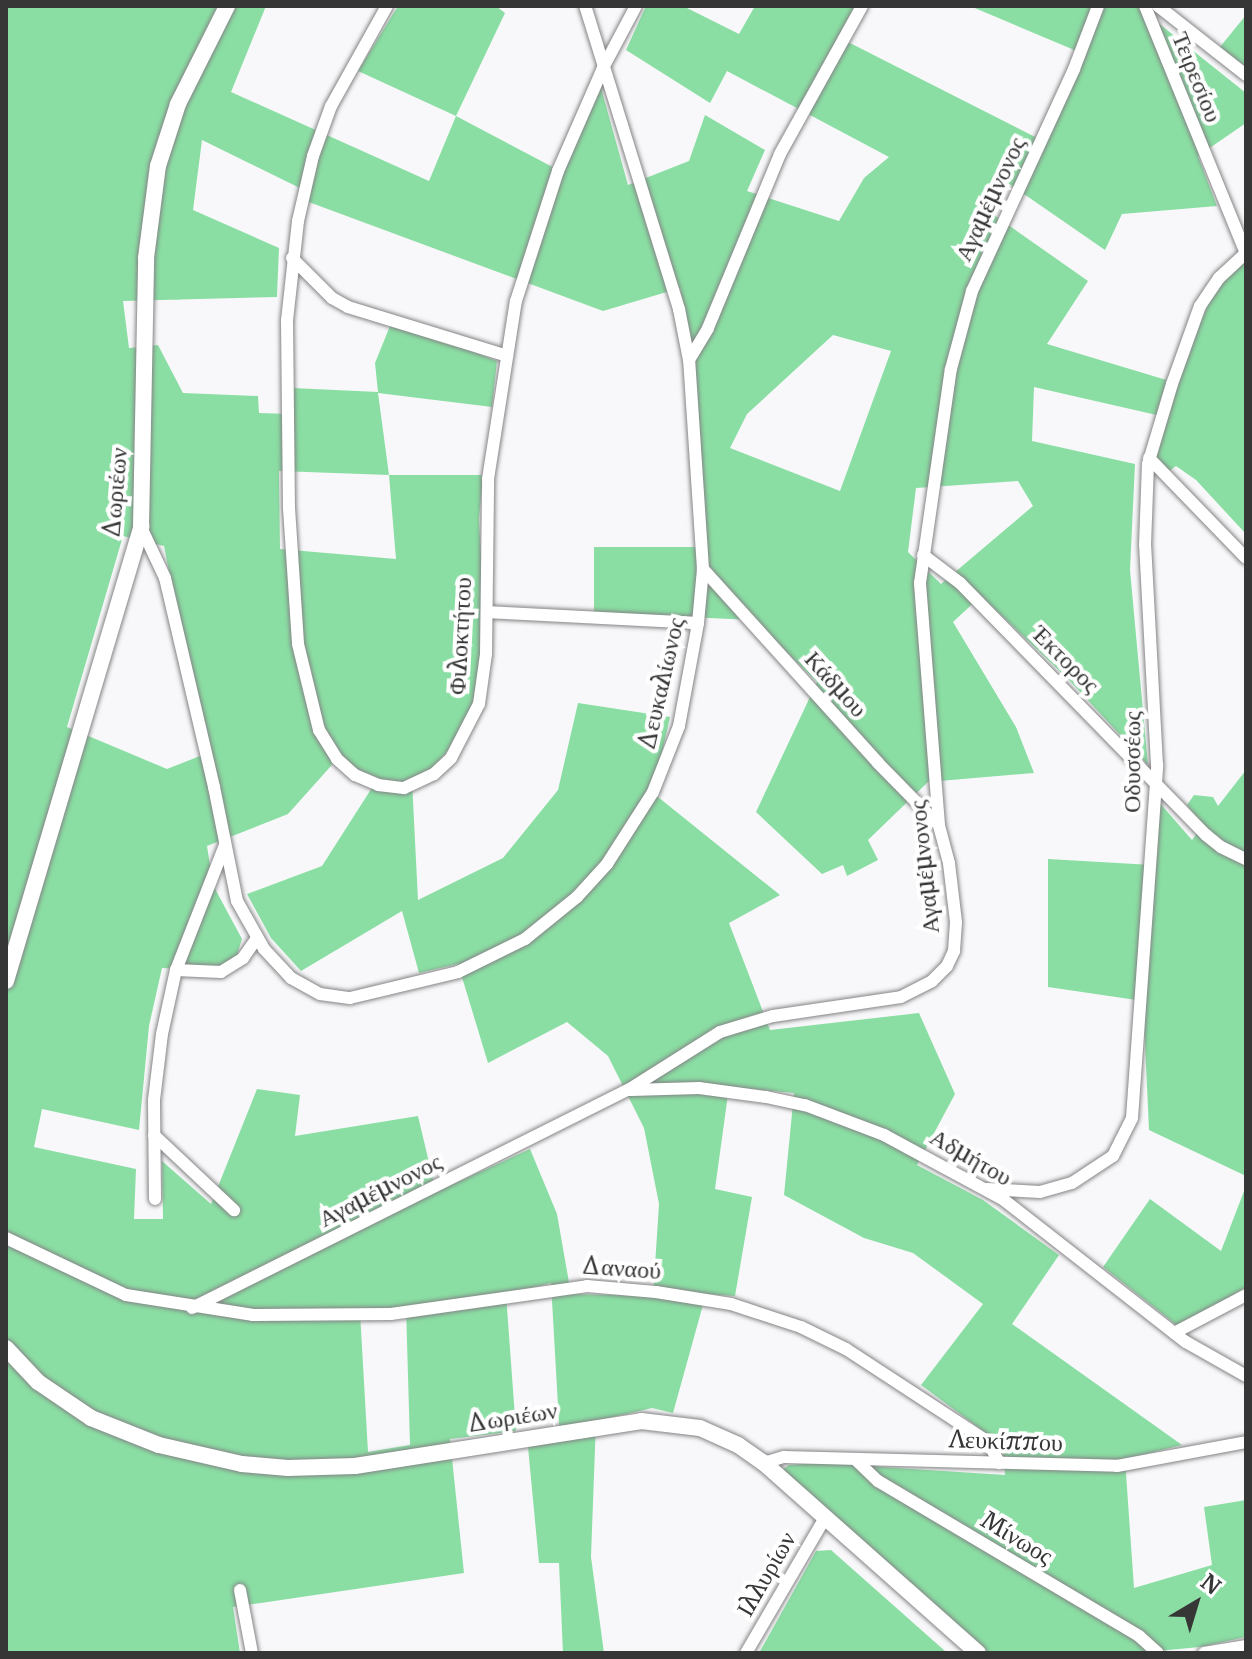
<!DOCTYPE html>
<meta charset="utf-8">
<style>
body{margin:0}
#map{position:relative;width:1252px;height:1659px;overflow:hidden;background:#f8f8fa;font-family:Merriweather,serif}
div>[style]{position:absolute}
[style*='--x']{left:calc(var(--x)*1px);top:calc(var(--y)*1px);width:calc(var(--w)*1px);rotate:calc(var(--a)*1deg)}
.green>*{inset:0;background:#8adea3}
.roads{filter:drop-shadow(0 0 2px #848486) drop-shadow(0 0 2px #848486)}
.minor>*{height:12px;margin:-6px;padding:0 6px;transform-origin:6px;border-radius:6px;background:#fff}
.tertiary>*{height:16px;margin:-8px;padding:0 8px;transform-origin:8px;border-radius:8px;background:#fff}
span{translate:-50% -50%;white-space:nowrap;text-align:center;line-height:1.15;-webkit-text-stroke:8px #fff;paint-order:stroke}
.street-label{font-size:24px;color:#363637}
.frame{position:absolute;inset:0;border:8px solid #363637;pointer-events:none}
.north{position:absolute;left:1156px;top:1563px;width:80px;height:80px;-webkit-text-stroke:6px #fff;paint-order:stroke;rotate:38deg;font-size:22px;font-weight:700;line-height:32px;text-align:center;color:#363637}
.north::after{content:'';display:block;margin:auto;width:28px;height:36px;background:#363637;clip-path:polygon(50% 0,100% 100%,50% 72%,0 100%)}
</style>
<div id="map">
<div class="green">
<i style="clip-path:polygon(evenodd,6px 6px,266px 6px,231px 92px,429px 181px,456px 116px,358px 71px,398px 6px,496px 6px,505px 13px,456px 116px,562px 172px,601px 88px,628px 185px,689px 161px,705px 115px,765px 150px,747px 191px,839px 221px,864px 178px,889px 157px,727px 71px,710px 103px,626px 50px,646px 6px,683px 6px,739px 34px,755px 6px,865px 6px,848px 42px,1045px 142px,1086px 55px,970px 6px,1137px 6px,1246px 93px,1246px 123px,1198px 156px,1217px 206px,1122px 214px,1105px 250px,1008px 183px,994px 215px,1088px 281px,1047px 344px,1173px 382px,1210px 301px,1246px 244px,1246px 534px,1196px 480px,1176px 466px,1168px 472px,1150px 453px,1161px 416px,1034px 387px,1032px 441px,1135px 464px,1130px 570px,1148px 765px,1069px 680px,981px 596px,953px 622px,1016px 727px,1034px 773px,928px 782px,868px 840px,878px 860px,847px 876px,843px 865px,822px 874px,756px 812px,817px 682px,754px 620px,594px 613px,594px 547px,705px 547px,695px 389px,680px 288px,603px 311px,306px 201px,308px 192px,202px 140px,193px 210px,279px 248px,277px 297px,123px 301px,129px 348px,158px 345px,183px 393px,258px 396px,259px 413px,290px 414px,292px 388px,378px 392px,375px 363px,392px 321px,497px 361px,492px 407px,378px 393px,389px 475px,483px 475px,479px 519px,485px 629px,479px 673px,471px 711px,455px 742px,431px 770px,412px 781px,418px 900px,503px 858px,558px 790px,578px 703px,670px 717px,653px 793px,780px 895px,729px 923px,770px 1030px,919px 1013px,955px 1094px,917px 1165px,983px 1200px,1059px 1255px,1012px 1324px,1182px 1445px,1125px 1459px,1134px 1588px,1212px 1565px,1204px 1507px,1246px 1500px,1246px 1637px,1200px 1647px,1137px 1653px,986px 1653px,781px 1471px,789px 1465px,820px 1463px,1005px 1475px,1002px 1445px,921px 1385px,983px 1304px,913px 1253px,864px 1238px,784px 1195px,794px 1093px,729px 1087px,715px 1189px,752px 1197px,735px 1296px,706px 1294px,673px 1413px,652px 1408px,596px 1421px,591px 1557px,604px 1653px,563px 1653px,559px 1563px,539px 1563px,528px 1447px,560px 1441px,551px 1283px,506px 1294px,516px 1431px,450px 1439px,464px 1573px,233px 1607px,240px 1653px,6px 1653px,6px 6px,833px 335px,891px 351px,840px 491px,730px 448px,747px 414px,833px 335px,6px 6px,279px 471px,389px 475px,396px 559px,280px 549px,279px 471px,6px 6px,1018px 481px,1033px 506px,941px 584px,908px 552px,916px 488px,1018px 481px,6px 6px,123px 536px,164px 546px,205px 754px,167px 769px,67px 727px,123px 536px,6px 6px,339px 757px,375px 783px,322px 866px,247px 894px,271px 938px,301px 971px,402px 911px,419px 973px,458px 964px,488px 1063px,567px 1022px,608px 1056px,644px 1128px,659px 1204px,653px 1296px,571px 1294px,557px 1214px,530px 1149px,436px 1192px,418px 1116px,295px 1136px,300px 1095px,257px 1089px,211px 1204px,162px 1161px,163px 1219px,134px 1219px,136px 1169px,34px 1147px,42px 1109px,139px 1130px,149px 1026px,162px 968px,200px 970px,235px 961px,242px 939px,213px 885px,207px 846px,288px 814px,339px 757px,6px 6px,406px 1307px,410px 1445px,368px 1452px,360px 1312px,406px 1307px)"></i>
<i style="clip-path:polygon(1246px 15px,1246px 67px,1220px 47px)"></i>
<i style="clip-path:polygon(1246px 770px,1246px 1176px,1149px 1130px,1143px 1001px,1048px 987px,1048px 859px,1152px 865px,1158px 801px,1192px 840px,1203px 825px,1187px 805px,1194px 795px,1213px 797px,1218px 806px)"></i>
<i style="clip-path:polygon(1246px 1186px,1246px 1287px,1179px 1327px,1103px 1267px,1150px 1199px,1221px 1251px)"></i>
<i style="clip-path:polygon(831px 1550px,945px 1651px,947px 1653px,759px 1653px,816px 1551px)"></i>
</div>
<div class="roads">
<div class="minor">
<i style="--x:387;--y:6;--w:115;--a:119.2"></i>
<i style="--x:331;--y:106;--w:53;--a:109.8"></i>
<i style="--x:313;--y:156;--w:67;--a:103"></i>
<i style="--x:298;--y:221;--w:100;--a:96.3"></i>
<i style="--x:287;--y:320;--w:188;--a:89.4"></i>
<i style="--x:289;--y:508;--w:136;--a:86.2"></i>
<i style="--x:298;--y:644;--w:89;--a:76.3"></i>
<i style="--x:319;--y:730;--w:34;--a:58"></i>
<i style="--x:337;--y:759;--w:24;--a:42"></i>
<i style="--x:355;--y:775;--w:25;--a:23"></i>
<i style="--x:378;--y:785;--w:26;--a:7"></i>
<i style="--x:404;--y:788;--w:33;--a:-25"></i>
<i style="--x:434;--y:774;--w:23;--a:-43"></i>
<i style="--x:451;--y:758;--w:61;--a:-62.6"></i>
<i style="--x:479;--y:704;--w:50;--a:-82"></i>
<i style="--x:486;--y:654;--w:175;--a:-89.3"></i>
<i style="--x:488;--y:479;--w:180;--a:-81.1"></i>
<i style="--x:516;--y:301;--w:137;--a:-72.1"></i>
<i style="--x:558;--y:171;--w:112;--a:-66.4"></i>
<i style="--x:603;--y:68;--w:70;--a:-62"></i>
<i style="--x:1145;--y:6;--w:267;--a:67.8"></i>
<i style="--x:1158;--y:6;--w:112;--a:38.1"></i>
<i style="--x:292;--y:258;--w:57;--a:45"></i>
<i style="--x:332;--y:298;--w:18;--a:29"></i>
<i style="--x:348;--y:307;--w:166;--a:17.1"></i>
<i style="--x:689;--y:360;--w:37;--a:-59"></i>
<i style="--x:708;--y:328;--w:188;--a:-67.5"></i>
<i style="--x:780;--y:154;--w:169;--a:-61"></i>
<i style="--x:1149;--y:458;--w:139;--a:45.9"></i>
<i style="--x:141;--y:527;--w:56;--a:64.8"></i>
<i style="--x:165;--y:578;--w:215;--a:76.8"></i>
<i style="--x:214;--y:787;--w:116;--a:78.6"></i>
<i style="--x:237;--y:901;--w:55;--a:60.6"></i>
<i style="--x:264;--y:949;--w:40;--a:47"></i>
<i style="--x:291;--y:978;--w:33;--a:29"></i>
<i style="--x:320;--y:994;--w:30;--a:8"></i>
<i style="--x:350;--y:998;--w:111;--a:-13.5"></i>
<i style="--x:458;--y:972;--w:75;--a:-26.2"></i>
<i style="--x:525;--y:939;--w:67;--a:-38.9"></i>
<i style="--x:577;--y:897;--w:45;--a:-47.7"></i>
<i style="--x:607;--y:864;--w:85;--a:-57.4"></i>
<i style="--x:653;--y:792;--w:71;--a:-68.5"></i>
<i style="--x:679;--y:726;--w:105;--a:-79.5"></i>
<i style="--x:698;--y:623;--w:54;--a:-84.7"></i>
<i style="--x:703;--y:569;--w:209;--a:-93.8"></i>
<i style="--x:689;--y:360;--w:52;--a:-101.1"></i>
<i style="--x:679;--y:309;--w:317;--a:-107.2"></i>
<i style="--x:923;--y:555;--w:46;--a:37.1"></i>
<i style="--x:960;--y:583;--w:352;--a:45.7"></i>
<i style="--x:1206;--y:835;--w:19;--a:39"></i>
<i style="--x:1221;--y:847;--w:28;--a:26"></i>
<i style="--x:703;--y:569;--w:261;--a:47.9"></i>
<i style="--x:878;--y:763;--w:87;--a:45.5"></i>
<i style="--x:487;--y:612;--w:211;--a:3"></i>
<i style="--x:176;--y:970;--w:45;--a:2.5"></i>
<i style="--x:221;--y:972;--w:26;--a:-32"></i>
<i style="--x:243;--y:958;--w:24;--a:-55"></i>
<i style="--x:631;--y:1090;--w:68;--a:-1.7"></i>
<i style="--x:699;--y:1088;--w:68;--a:7.7"></i>
<i style="--x:766;--y:1097;--w:40;--a:12"></i>
<i style="--x:805;--y:1105;--w:85;--a:20.8"></i>
<i style="--x:884;--y:1135;--w:136;--a:28.4"></i>
<i style="--x:1004;--y:1200;--w:231;--a:38"></i>
<i style="--x:1186;--y:1342;--w:69;--a:29.5"></i>
<i style="--x:154;--y:1135;--w:110;--a:43.2"></i>
<i style="--x:987;--y:1189;--w:53;--a:3.2"></i>
<i style="--x:1040;--y:1192;--w:33;--a:-16"></i>
<i style="--x:1072;--y:1183;--w:49;--a:-33.4"></i>
<i style="--x:1113;--y:1156;--w:42;--a:-63.4"></i>
<i style="--x:1132;--y:1118;--w:354;--a:-85.9"></i>
<i style="--x:1157;--y:765;--w:220;--a:-93.1"></i>
<i style="--x:1145;--y:545;--w:81;--a:-87.9"></i>
<i style="--x:1148;--y:464;--w:84;--a:-73.3"></i>
<i style="--x:1172;--y:384;--w:83;--a:-70.3"></i>
<i style="--x:1200;--y:306;--w:34;--a:-56"></i>
<i style="--x:1219;--y:278;--w:37;--a:-43"></i>
<i style="--x:155;--y:1199;--w:99;--a:-90.6"></i>
<i style="--x:154;--y:1100;--w:66;--a:-83.1"></i>
<i style="--x:162;--y:1034;--w:66;--a:-77.7"></i>
<i style="--x:176;--y:970;--w:134;--a:-68.6"></i>
<i style="--x:6;--y:1238;--w:133;--a:25.4"></i>
<i style="--x:126;--y:1295;--w:129;--a:8.9"></i>
<i style="--x:253;--y:1315;--w:138;--a:-0.4"></i>
<i style="--x:391;--y:1314;--w:198;--a:-8.1"></i>
<i style="--x:587;--y:1286;--w:69;--a:5"></i>
<i style="--x:656;--y:1292;--w:76;--a:9.1"></i>
<i style="--x:731;--y:1304;--w:74;--a:18.2"></i>
<i style="--x:801;--y:1327;--w:50;--a:26.1"></i>
<i style="--x:846;--y:1349;--w:170;--a:33.2"></i>
<i style="--x:988;--y:1442;--w:24;--a:62"></i>
<i style="--x:192;--y:1308;--w:487;--a:-26.6"></i>
<i style="--x:628;--y:1090;--w:109;--a:-32.2"></i>
<i style="--x:720;--y:1032;--w:55;--a:-16.8"></i>
<i style="--x:773;--y:1016;--w:129;--a:-8.4"></i>
<i style="--x:901;--y:997;--w:35;--a:-27"></i>
<i style="--x:932;--y:981;--w:21;--a:-45"></i>
<i style="--x:947;--y:966;--w:17;--a:-65"></i>
<i style="--x:954;--y:951;--w:29;--a:-86"></i>
<i style="--x:956;--y:922;--w:59;--a:-96.8"></i>
<i style="--x:949;--y:863;--w:39;--a:-105"></i>
<i style="--x:939;--y:825;--w:243;--a:-94.5"></i>
<i style="--x:920;--y:583;--w:216;--a:-81.8"></i>
<i style="--x:951;--y:369;--w:81;--a:-74.9"></i>
<i style="--x:972;--y:291;--w:244;--a:-65.3"></i>
<i style="--x:1074;--y:69;--w:67;--a:-69.1"></i>
<i style="--x:1174;--y:1333;--w:81;--a:-27.8"></i>
<i style="--x:855;--y:1459;--w:32;--a:44"></i>
<i style="--x:878;--y:1481;--w:304;--a:30.7"></i>
<i style="--x:1139;--y:1636;--w:25;--a:42"></i>
<i style="--x:764;--y:1463;--w:21;--a:-17"></i>
<i style="--x:784;--y:1457;--w:333;--a:1.5"></i>
<i style="--x:1117;--y:1466;--w:131;--a:-10.5"></i>
<i style="--x:240;--y:1590;--w:64;--a:79.2"></i>
<i style="--x:746;--y:1653;--w:156;--a:-59.7"></i>
<i style="--x:1204;--y:1653;--w:43;--a:-9.5"></i>
</div>
<div class="tertiary">
<i style="--x:6;--y:981;--w:474;--a:-73.4"></i>
<i style="--x:141;--y:527;--w:269;--a:-88.9"></i>
<i style="--x:146;--y:258;--w:93;--a:-82.6"></i>
<i style="--x:158;--y:166;--w:65;--a:-72.1"></i>
<i style="--x:178;--y:104;--w:110;--a:-63.4"></i>
<i style="--x:6;--y:1348;--w:47;--a:46.7"></i>
<i style="--x:38;--y:1382;--w:64;--a:34.2"></i>
<i style="--x:91;--y:1418;--w:73;--a:21.7"></i>
<i style="--x:159;--y:1445;--w:85;--a:12.9"></i>
<i style="--x:242;--y:1464;--w:46;--a:5"></i>
<i style="--x:288;--y:1468;--w:67;--a:-1.7"></i>
<i style="--x:355;--y:1466;--w:290;--a:-8.9"></i>
<i style="--x:641;--y:1421;--w:59;--a:6.8"></i>
<i style="--x:700;--y:1428;--w:42;--a:24.1"></i>
<i style="--x:738;--y:1445;--w:32;--a:35"></i>
<i style="--x:764;--y:1463;--w:286;--a:41.6"></i>
</div>
</div>
<div class="street-label">
<span style="left:1197px;top:77px;rotate:68deg">Τειρεσίου</span>
<span style="left:990px;top:199px;rotate:-65deg">Αγαμέμνονος</span>
<span style="left:115px;top:493px;rotate:-85deg">Δωριέων</span>
<span style="left:460px;top:636px;rotate:-87deg">Φιλοκτήτου</span>
<span style="left:1066px;top:659px;rotate:45deg">Έκτορος</span>
<span style="left:661px;top:684px;rotate:-77deg">Δευκαλίωνος</span>
<span style="left:836px;top:684px;rotate:48deg">Κάδμου</span>
<span style="left:1132px;top:762px;rotate:-90deg">Οδυσσέως</span>
<span style="left:924px;top:867px;rotate:-96deg">Αγαμέμνονος</span>
<span style="left:971px;top:1157px;rotate:30deg">Αδμήτου</span>
<span style="left:380px;top:1190px;rotate:-27deg">Αγαμέμνονος</span>
<span style="left:621px;top:1268px;rotate:4deg">Δαναού</span>
<span style="left:512px;top:1417px;rotate:-9deg">Δωριέων</span>
<span style="left:1006px;top:1441px;rotate:2deg">Λευκίππου</span>
<span style="left:1017px;top:1538px;rotate:31deg">Μίνωος</span>
<span style="left:766px;top:1574px;rotate:-60deg">Ιλλυρίων</span>
</div>
<div class="frame"></div>
<div class="north">N</div>
</div>
